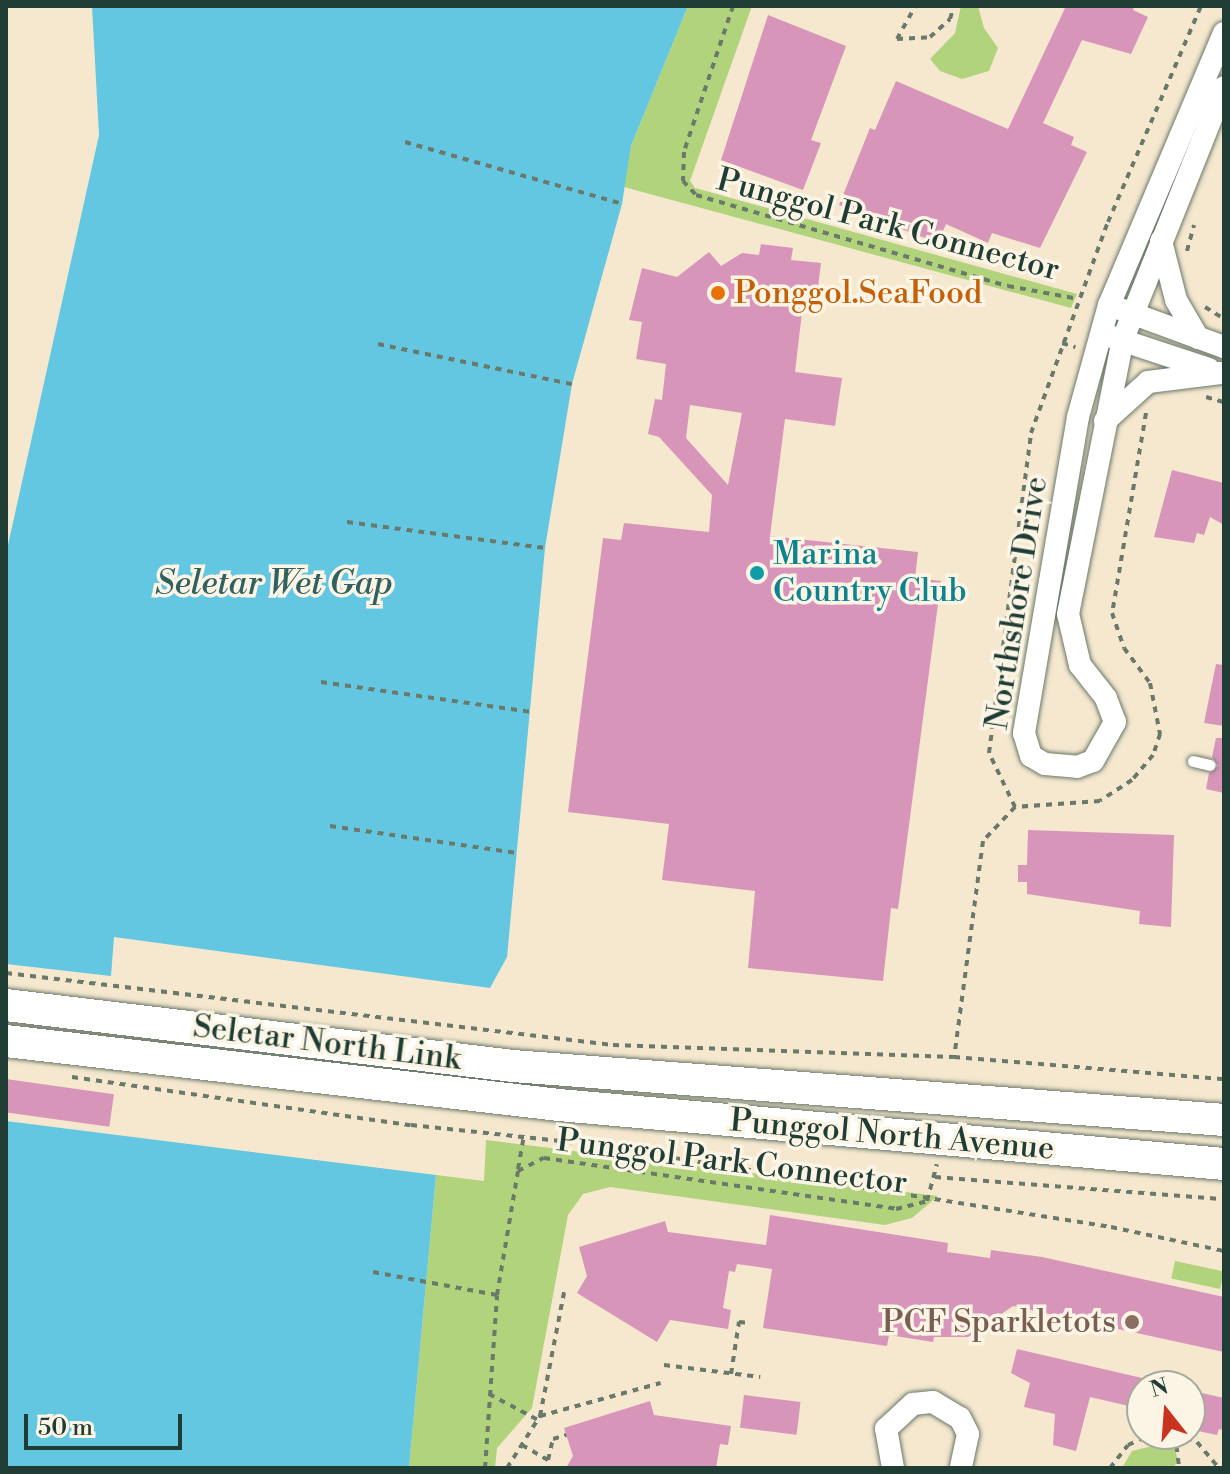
<!DOCTYPE html>
<style>
body{margin:0}
#map{position:relative;width:1230px;height:1474px;overflow:hidden;background:#f5e8cf;font-family:"Libre Bodoni",serif}
div>[style]{position:absolute}
[style*='--x']{left:calc(var(--x)*1px);top:calc(var(--y)*1px);width:calc(var(--w)*1px);rotate:calc(var(--a)*1deg)}
.green>*{inset:0;background:#b1d37c;transform-origin:0 0}
.water>*{inset:0;background:#63c7e1}
.building>*{inset:0;background:#d895ba;transform-origin:0 0}
.path>*{height:4px;margin-top:-2px;transform-origin:0;background:repeating-linear-gradient(90deg,#6a796a 0 6px,transparent 0 12px)}
.roads{filter:drop-shadow(0 0 2px #6a796a) drop-shadow(0 0 2px #6a796a)}
.lane>*{height:11px;margin:-5.5px;padding:0 5.5px;transform-origin:5.5px;border-radius:5.5px;background:#fff}
.street>*{height:22px;margin:-11px;padding:0 11px;transform-origin:11px;border-radius:11px;background:#fff}
.secondary>*{height:32px;margin:-16px;padding:0 16px;transform-origin:16px;border-radius:16px;background:#fff}
.dots>*{width:22px;height:22px;translate:-50% -50%;box-sizing:border-box;border:4px solid #fcf5e5;border-radius:50%}
span{translate:-50% -50%;white-space:nowrap;text-align:center;line-height:1.15;-webkit-text-stroke:7px #fcf5e5;paint-order:stroke}
.street-label{font-size:32px;color:#1f3d34}
.food-label{font-size:32px;color:#c56008}
.left{translate:0 -50%;text-align:left}
.culture-label{font-size:32px;color:#0d838f}
.education-label{font-size:32px;color:#785e54}
.right{translate:-100% -50%;text-align:right}
.water-label{font-size:34px;color:#30605f;font-style:italic}
.frame{position:absolute;inset:0;border:8px solid #1f3d34;pointer-events:none}
.north{position:absolute;left:1126px;top:1370px;width:80px;height:80px;box-sizing:border-box;background:#fcf5e5;border:2px solid #a4ab9e;border-radius:50%;rotate:343deg;font-size:22px;font-weight:700;line-height:32px;text-align:center;color:#1f3d34}
.north::after{content:'';display:block;margin:auto;width:28px;height:36px;background:#c8321e;clip-path:polygon(50% 0,100% 100%,50% 72%,0 100%)}
.scale{position:absolute;left:24px;top:1414px;width:158px;height:36px;box-sizing:border-box;border:4px solid #1f3d34;border-top:0;padding-left:10px;font-size:24px;line-height:28px;white-space:nowrap;color:#1f3d34;-webkit-text-stroke:6px #fcf5e5;paint-order:stroke}
</style>
<div id="map">
<div class="green">
<i style="clip-path:polygon(688px 6px,752px 6px,690px 181px,695px 188px,1077px 294px,1071px 308px,624px 187px,631px 146px)"></i>
<i style="clip-path:polygon(961px 6px,978px 6px,984px 28px,998px 48px,989px 71px,962px 79px,940px 71px,930px 59px,955px 33px)"></i>
<i style="clip-path:polygon(486px 1140px,938px 1196px,912px 1218px,885px 1225px,610px 1187px,583px 1194px,568px 1215px,532px 1408px,497px 1448px,495px 1468px,409px 1468px,436px 1175px,484px 1181px)"></i>
<i style="left:1175px;top:1261px;width:50px;height:18px;rotate:12deg"></i>
<i style="clip-path:polygon(1173px 1441px,1178px 1461px,1173px 1468px,1122px 1468px,1132px 1451px)"></i>
</div>
<div class="water">
<i style="clip-path:polygon(92px 6px,688px 6px,631px 146px,622px 204px,572px 384px,545px 548px,507px 957px,490px 988px,114px 937px,111px 976px,6px 964px,6px 554px,99px 135px)"></i>
<i style="clip-path:polygon(6px 1121px,436px 1175px,409px 1468px,6px 1468px)"></i>
</div>
<div class="building">
<i style="clip-path:polygon(1066px 6px,1134px 6px,1133px 10px,1148px 17px,1131px 54px,1082px 40px,1043px 123px,1074px 137px,1071px 145px,1087px 152px,1040px 248px,992px 233px,988px 243px,946px 224px,938px 243px,839px 205px,870px 128px,875px 130px,896px 81px,1008px 129px)"></i>
<i style="clip-path:polygon(768px 15px,846px 46px,811px 140px,821px 143px,803px 190px,721px 160px)"></i>
<i style="clip-path:polygon(evenodd,761px 244px,793px 248px,791px 260px,821px 263px,817px 296px,804px 295px,795px 372px,842px 378px,835px 426px,785px 419px,770px 536px,918px 552px,915px 578px,941px 581px,898px 909px,891px 908px,883px 981px,748px 968px,755px 891px,662px 880px,669px 824px,568px 812px,603px 538px,621px 540px,624px 523px,709px 532px,712px 495px,659px 437px,648px 434px,655px 399px,662px 400px,666px 364px,636px 359px,642px 322px,629px 320px,642px 268px,677px 277px,709px 252px,721px 266px,742px 253px,759px 255px,761px 244px,690px 405px,742px 413px,728px 485px,686px 438px,690px 405px)"></i>
<i style="clip-path:polygon(1172px 470px,1224px 483px,1224px 525px,1210px 517px,1204px 535px,1197px 533px,1194px 543px,1154px 537px)"></i>
<i style="clip-path:polygon(1216px 664px,1224px 665px,1224px 726px,1204px 723px)"></i>
<i style="clip-path:polygon(1216px 738px,1224px 738px,1224px 793px,1206px 789px,1209px 773px,1218px 766px,1212px 757px)"></i>
<i style="clip-path:polygon(1028px 830px,1174px 835px,1171px 927px,1139px 924px,1140px 911px,1027px 894px,1027px 882px,1018px 882px,1018px 865px,1027px 865px)"></i>
<i style="left:6px;top:1079px;width:109px;height:33px;rotate:8deg"></i>
<i style="clip-path:polygon(770px 1215px,948px 1243px,947px 1252px,990px 1258px,991px 1250px,1042px 1257px,1224px 1297px,1224px 1352px,1013px 1306px,968px 1337px,934px 1337px,933px 1342px,889px 1335px,887px 1346px,763px 1328px,772px 1269px,737px 1264px,735px 1272px,729px 1271px,723px 1308px,731px 1310px,728px 1329px,670px 1320px,657px 1342px,577px 1293px,587px 1276px,579px 1247px,665px 1221px,668px 1232px,766px 1245px)"></i>
<i style="clip-path:polygon(1017px 1349px,1142px 1378px,1142px 1409px,1090px 1397px,1076px 1451px,1053px 1445px,1055px 1414px,1024px 1407px,1030px 1383px,1011px 1373px)"></i>
<i style="clip-path:polygon(1193px 1391px,1224px 1398px,1224px 1430px,1219px 1429px,1217px 1435px,1198px 1431px,1200px 1424px,1193px 1422px)"></i>
<i style="left:744px;top:1395px;width:57px;height:33px;rotate:7deg"></i>
<i style="clip-path:polygon(650px 1401px,654px 1415px,731px 1426px,728px 1445px,720px 1444px,716px 1468px,566px 1468px,573px 1456px,564px 1428px)"></i>
</div>
<div class="path">
<i style="--x:733;--y:6;--w:154;--a:108.6"></i>
<i style="--x:684;--y:152;--w:29;--a:92"></i>
<i style="--x:683;--y:181;--w:19;--a:47"></i>
<i style="--x:696;--y:195;--w:325;--a:16.3"></i>
<i style="--x:1008;--y:286;--w:72;--a:10.4"></i>
<i style="--x:897;--y:39;--w:33;--a:-3"></i>
<i style="--x:930;--y:37;--w:27;--a:-42"></i>
<i style="--x:950;--y:19;--w:14;--a:-73"></i>
<i style="--x:897;--y:39;--w:38;--a:-61"></i>
<i style="--x:405;--y:142;--w:226;--a:15.9"></i>
<i style="--x:1187;--y:251;--w:27;--a:-75"></i>
<i style="--x:1205;--y:307;--w:22;--a:32"></i>
<i style="--x:1062;--y:343;--w:14;--a:17"></i>
<i style="--x:378;--y:344;--w:198;--a:11.7"></i>
<i style="--x:1206;--y:397;--w:19;--a:16"></i>
<i style="--x:1146;--y:413;--w:203;--a:99.6"></i>
<i style="--x:1112;--y:613;--w:37;--a:71"></i>
<i style="--x:1124;--y:648;--w:44;--a:53.4"></i>
<i style="--x:1150;--y:683;--w:52;--a:78.9"></i>
<i style="--x:1160;--y:734;--w:22;--a:108"></i>
<i style="--x:1153;--y:755;--w:33;--a:130"></i>
<i style="--x:1132;--y:780;--w:38;--a:147"></i>
<i style="--x:1100;--y:801;--w:85;--a:176"></i>
<i style="--x:1015;--y:807;--w:47;--a:133.3"></i>
<i style="--x:983;--y:841;--w:218;--a:97.6"></i>
<i style="--x:954;--y:1057;--w:271;--a:4.7"></i>
<i style="--x:347;--y:522;--w:200;--a:7.5"></i>
<i style="--x:321;--y:682;--w:212;--a:8.1"></i>
<i style="--x:1015;--y:807;--w:60;--a:-115.7"></i>
<i style="--x:989;--y:753;--w:323;--a:-82.5"></i>
<i style="--x:1031;--y:433;--w:225;--a:-70"></i>
<i style="--x:1108;--y:222;--w:235;--a:-66.7"></i>
<i style="--x:330;--y:826;--w:189;--a:8.2"></i>
<i style="--x:6;--y:973;--w:611;--a:6.76"></i>
<i style="--x:613;--y:1045;--w:341;--a:2"></i>
<i style="--x:72;--y:1077;--w:342;--a:8.1"></i>
<i style="--x:411;--y:1125;--w:169;--a:6.1"></i>
<i style="--x:579;--y:1143;--w:539;--a:8.97"></i>
<i style="--x:1111;--y:1227;--w:116;--a:12"></i>
<i style="--x:518;--y:1169;--w:34;--a:-80"></i>
<i style="--x:935;--y:1177;--w:290;--a:4.4"></i>
<i style="--x:373;--y:1272;--w:126;--a:10.5"></i>
<i style="--x:664;--y:1365;--w:97;--a:7.1"></i>
<i style="--x:731;--y:1374;--w:53;--a:-81.3"></i>
<i style="--x:739;--y:1322;--w:12;--a:5"></i>
<i style="--x:489;--y:1394;--w:55;--a:28"></i>
<i style="--x:540;--y:1416;--w:125;--a:-15.3"></i>
<i style="--x:1175;--y:1434;--w:34;--a:83"></i>
<i style="--x:522;--y:1445;--w:30;--a:30"></i>
<i style="--x:548;--y:1460;--w:22;--a:-77"></i>
<i style="--x:553;--y:1439;--w:14;--a:-17"></i>
<i style="--x:485;--y:1468;--w:173;--a:-86"></i>
<i style="--x:497;--y:1295;--w:126;--a:-80.4"></i>
<i style="--x:518;--y:1171;--w:29;--a:-27"></i>
<i style="--x:544;--y:1158;--w:356;--a:8.2"></i>
<i style="--x:896;--y:1209;--w:32;--a:-14"></i>
<i style="--x:927;--y:1201;--w:38;--a:-75"></i>
<i style="--x:507;--y:1468;--w:62;--a:-57.6"></i>
<i style="--x:540;--y:1416;--w:131;--a:-79"></i>
<i style="--x:1110;--y:1468;--w:29;--a:-52"></i>
<i style="--x:1128;--y:1445;--w:22;--a:-24"></i>
<i style="--x:1148;--y:1436;--w:27;--a:-4"></i>
<i style="--x:1175;--y:1434;--w:23;--a:20"></i>
<i style="--x:1197;--y:1442;--w:34;--a:50"></i>
</div>
<div class="roads">
<div class="lane">
<i style="--x:1193;--y:761;--w:17;--a:13"></i>
</div>
<div class="street">
<i style="--x:1224;--y:33;--w:295;--a:112.9"></i>
<i style="--x:1109;--y:305;--w:116;--a:105.5"></i>
<i style="--x:1078;--y:417;--w:321;--a:99.7"></i>
<i style="--x:1024;--y:733;--w:24;--a:73"></i>
<i style="--x:1031;--y:756;--w:16;--a:30"></i>
<i style="--x:1045;--y:764;--w:32;--a:5"></i>
<i style="--x:1077;--y:767;--w:17;--a:-21"></i>
<i style="--x:1093;--y:761;--w:45;--a:-60.6"></i>
<i style="--x:1115;--y:722;--w:26;--a:-111"></i>
<i style="--x:1106;--y:698;--w:42;--a:-128.2"></i>
<i style="--x:1080;--y:665;--w:52;--a:-103.2"></i>
<i style="--x:1068;--y:614;--w:280;--a:-78.7"></i>
<i style="--x:1123;--y:339;--w:271;--a:-68.2"></i>
<i style="--x:1161;--y:241;--w:61;--a:75.7"></i>
<i style="--x:1176;--y:300;--w:44;--a:59.9"></i>
<i style="--x:1120;--y:309;--w:111;--a:20.1"></i>
<i style="--x:1109;--y:336;--w:105;--a:18.3"></i>
<i style="--x:1105;--y:421;--w:58;--a:-42.2"></i>
<i style="--x:1148;--y:382;--w:73;--a:-7.1"></i>
<i style="--x:893;--y:1468;--w:40;--a:-100"></i>
<i style="--x:886;--y:1429;--w:37;--a:-43"></i>
<i style="--x:913;--y:1404;--w:20;--a:-6"></i>
<i style="--x:933;--y:1402;--w:31;--a:31"></i>
<i style="--x:960;--y:1418;--w:18;--a:63"></i>
<i style="--x:968;--y:1434;--w:35;--a:102"></i>
</div>
<div class="secondary">
<i style="--x:6;--y:1005;--w:511;--a:6.86"></i>
<i style="--x:513;--y:1066;--w:713;--a:4.34"></i>
<i style="--x:6;--y:1041;--w:557;--a:6.6"></i>
<i style="--x:559;--y:1105;--w:668;--a:5.07"></i>
</div>
</div>
<div class="dots">
<i style="left:718px;top:293px;background:#e8710a"></i>
<i style="left:757px;top:573px;background:#0f9aa8"></i>
<i style="left:1132px;top:1322px;background:#8d6e63"></i>
</div>
<div class="street-label">
<span style="left:888px;top:225px;rotate:15deg">Punggol Park Connector</span>
<span style="left:1017px;top:603px;rotate:-81deg">Northshore Drive</span>
<span style="left:327px;top:1043px;rotate:7deg">Seletar North Link</span>
<span style="left:892px;top:1135px;rotate:5deg">Punggol North Avenue</span>
<span style="left:732px;top:1162px;rotate:7deg">Punggol Park Connector</span>
</div>
<div class="food-label">
<span class="left" style="left:734px;top:293px">Ponggol.SeaFood</span>
</div>
<div class="culture-label">
<span class="left" style="left:773px;top:573px">Marina<br>Country Club</span>
</div>
<div class="education-label">
<span class="right" style="left:1116px;top:1322px">PCF Sparkletots</span>
</div>
<div class="water-label">
<span style="left:274px;top:585px">Seletar Wet Gap</span>
</div>
<div class="frame"></div>
<div class="north">N</div>
<div class="scale">50 m</div>
</div>
